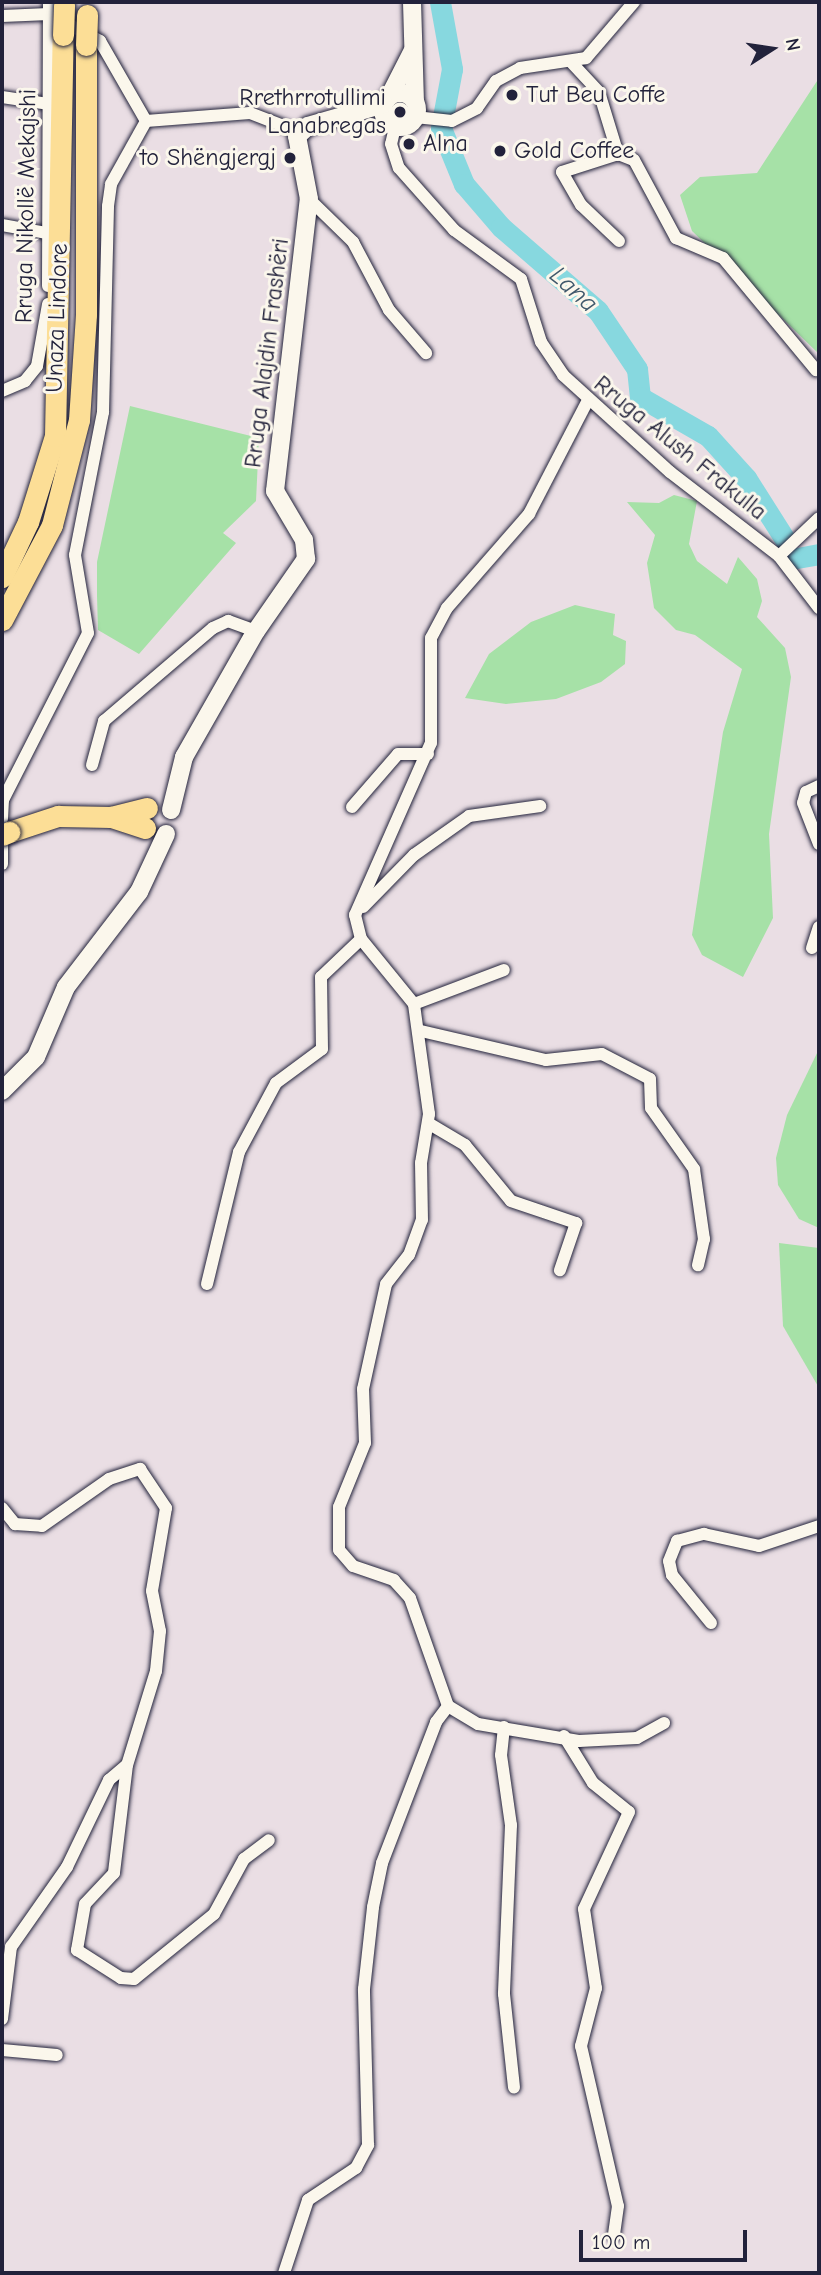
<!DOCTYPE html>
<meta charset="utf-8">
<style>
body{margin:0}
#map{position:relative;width:821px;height:2275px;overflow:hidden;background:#eadee4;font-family:"Comic Neue",sans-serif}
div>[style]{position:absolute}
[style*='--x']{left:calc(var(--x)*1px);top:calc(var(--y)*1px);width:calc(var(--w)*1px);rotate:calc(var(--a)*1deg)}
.green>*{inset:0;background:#a6e1a7}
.river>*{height:21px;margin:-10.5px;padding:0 10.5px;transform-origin:10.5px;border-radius:10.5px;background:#87d8df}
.roads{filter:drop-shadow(0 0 2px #22223b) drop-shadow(0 0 2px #22223b)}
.street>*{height:12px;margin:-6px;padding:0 6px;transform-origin:6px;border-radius:6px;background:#fbf7ec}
.secondary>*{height:18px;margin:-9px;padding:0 9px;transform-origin:9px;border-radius:9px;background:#fbf7ec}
.secondary>.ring{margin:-9px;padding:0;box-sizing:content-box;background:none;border:18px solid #fbf7ec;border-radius:50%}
.highway>*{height:21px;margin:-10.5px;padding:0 10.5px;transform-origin:10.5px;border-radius:10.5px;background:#fcde96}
.bridges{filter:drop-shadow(0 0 2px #22223b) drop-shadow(0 0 2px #22223b)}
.highway-bridge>*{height:21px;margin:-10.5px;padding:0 10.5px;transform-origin:10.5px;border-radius:10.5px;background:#fcde96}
.dots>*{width:19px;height:19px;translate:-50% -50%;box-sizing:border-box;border:4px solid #fbf7ec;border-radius:50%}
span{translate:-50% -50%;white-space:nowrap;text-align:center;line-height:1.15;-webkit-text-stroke:6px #fbf7ec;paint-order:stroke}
.poi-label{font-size:24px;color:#22223b}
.left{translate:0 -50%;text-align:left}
.right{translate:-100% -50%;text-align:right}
.street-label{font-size:24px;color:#22223b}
.water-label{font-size:26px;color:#40596c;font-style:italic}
.frame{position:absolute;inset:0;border:4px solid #22223b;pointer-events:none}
.north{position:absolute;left:737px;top:14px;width:70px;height:70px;-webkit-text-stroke:5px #fbf7ec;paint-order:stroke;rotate:78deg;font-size:19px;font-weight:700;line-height:28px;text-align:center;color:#22223b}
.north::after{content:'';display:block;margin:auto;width:24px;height:32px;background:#22223b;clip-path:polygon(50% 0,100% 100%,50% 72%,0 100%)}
.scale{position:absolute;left:579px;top:2230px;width:168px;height:32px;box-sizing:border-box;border:4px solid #22223b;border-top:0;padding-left:9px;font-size:21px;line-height:24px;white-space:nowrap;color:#22223b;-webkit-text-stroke:5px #fbf7ec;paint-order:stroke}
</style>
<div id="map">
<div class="green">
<i style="clip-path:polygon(819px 78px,819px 354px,692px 231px,680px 195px,700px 177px,757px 173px)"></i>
<i style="clip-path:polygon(130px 406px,259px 438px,256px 501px,223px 533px,236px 543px,139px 654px,98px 630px,97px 596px,97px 562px)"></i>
<i style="clip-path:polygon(674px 495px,697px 501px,689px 544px,697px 561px,727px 584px,738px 557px,757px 579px,762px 601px,757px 617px,785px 648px,791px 677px,769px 834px,773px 918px,743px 977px,702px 955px,692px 935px,723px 732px,742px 669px,695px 635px,676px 630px,654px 608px,647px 563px,655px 535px,627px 502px,659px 503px)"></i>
<i style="clip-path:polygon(575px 605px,615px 614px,613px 635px,626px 641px,625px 664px,601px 682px,556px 699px,506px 704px,465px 698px,489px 654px,531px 622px)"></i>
<i style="clip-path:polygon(819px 1049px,819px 1228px,799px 1219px,778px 1185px,776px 1158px,787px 1115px)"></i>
<i style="clip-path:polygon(779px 1243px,819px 1248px,819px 1388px,783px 1326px)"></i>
</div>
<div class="river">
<i style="--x:440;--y:2;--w:68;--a:79.8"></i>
<i style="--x:452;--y:69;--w:60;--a:100.6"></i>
<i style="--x:441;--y:128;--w:61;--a:67.7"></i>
<i style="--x:464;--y:184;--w:57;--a:49.3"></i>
<i style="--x:501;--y:227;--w:128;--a:40.9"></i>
<i style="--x:598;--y:311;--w:70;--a:56.1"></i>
<i style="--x:637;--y:369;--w:28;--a:84"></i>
<i style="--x:640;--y:397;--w:78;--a:29.8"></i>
<i style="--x:708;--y:436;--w:57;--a:47.9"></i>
<i style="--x:746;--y:478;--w:75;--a:57.6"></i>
<i style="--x:797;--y:558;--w:22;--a:-10"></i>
</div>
<div class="roads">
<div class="street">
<i style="--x:2;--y:16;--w:47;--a:-2.4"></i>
<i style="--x:49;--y:14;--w:58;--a:27.9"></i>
<i style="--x:100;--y:41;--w:92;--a:60.1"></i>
<i style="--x:571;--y:62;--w:41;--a:47"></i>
<i style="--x:599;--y:92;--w:65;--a:73"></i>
<i style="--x:2;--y:97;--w:48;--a:8.5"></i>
<i style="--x:415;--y:117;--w:37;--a:6"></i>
<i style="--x:452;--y:121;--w:28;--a:-27"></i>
<i style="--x:477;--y:108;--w:33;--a:-55"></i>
<i style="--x:496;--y:81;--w:27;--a:-28"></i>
<i style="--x:520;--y:68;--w:67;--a:-8.6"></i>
<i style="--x:586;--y:58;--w:74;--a:-49.4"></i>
<i style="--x:146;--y:121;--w:104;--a:-4.4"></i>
<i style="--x:250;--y:113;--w:53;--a:21.2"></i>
<i style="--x:395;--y:127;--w:17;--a:103"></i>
<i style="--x:391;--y:144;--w:25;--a:72"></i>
<i style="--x:399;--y:168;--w:83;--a:48.4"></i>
<i style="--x:454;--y:230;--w:83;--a:36.2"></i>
<i style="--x:521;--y:279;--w:66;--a:72.4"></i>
<i style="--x:541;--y:342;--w:40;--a:56"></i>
<i style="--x:563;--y:375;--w:144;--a:42.2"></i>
<i style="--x:670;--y:472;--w:138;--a:37.6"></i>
<i style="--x:779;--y:556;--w:66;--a:52.4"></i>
<i style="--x:309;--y:199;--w:62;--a:44.3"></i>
<i style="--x:353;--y:242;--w:77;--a:62.1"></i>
<i style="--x:389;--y:310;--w:57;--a:49.3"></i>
<i style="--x:2;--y:225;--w:46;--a:10.1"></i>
<i style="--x:619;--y:241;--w:52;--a:-136.5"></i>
<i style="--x:581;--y:205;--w:38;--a:-120"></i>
<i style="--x:562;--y:172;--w:59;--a:-17.8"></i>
<i style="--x:618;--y:154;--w:17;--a:21"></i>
<i style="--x:634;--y:160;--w:89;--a:61.7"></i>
<i style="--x:676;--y:238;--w:51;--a:23.1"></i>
<i style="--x:723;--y:258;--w:146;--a:50.3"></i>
<i style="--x:48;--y:286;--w:284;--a:-89.8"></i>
<i style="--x:2;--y:391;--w:25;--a:-23"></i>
<i style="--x:25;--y:381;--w:19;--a:-51"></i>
<i style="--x:37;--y:366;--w:63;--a:-79.9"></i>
<i style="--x:779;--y:556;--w:55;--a:-43.5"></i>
<i style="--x:92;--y:765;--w:46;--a:-74.7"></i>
<i style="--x:104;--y:721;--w:143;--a:-40.5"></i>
<i style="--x:213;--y:628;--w:17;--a:-25"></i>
<i style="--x:228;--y:621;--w:30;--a:20"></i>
<i style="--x:819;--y:786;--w:14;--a:155"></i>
<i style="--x:806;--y:792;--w:11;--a:105"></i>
<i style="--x:803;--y:803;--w:44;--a:68.7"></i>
<i style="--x:352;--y:807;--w:70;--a:-49"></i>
<i style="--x:398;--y:754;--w:30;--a:0"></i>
<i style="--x:2;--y:819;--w:19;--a:-87"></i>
<i style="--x:3;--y:800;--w:187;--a:-63"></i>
<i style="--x:88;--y:633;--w:79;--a:-99.5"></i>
<i style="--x:75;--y:555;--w:146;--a:-78.9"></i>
<i style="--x:103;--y:412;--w:206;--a:-88.6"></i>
<i style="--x:108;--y:206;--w:22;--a:-82"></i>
<i style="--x:111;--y:184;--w:72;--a:-60.9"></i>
<i style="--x:2;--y:831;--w:33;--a:90"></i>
<i style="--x:363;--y:907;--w:73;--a:-45.6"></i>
<i style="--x:414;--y:855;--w:67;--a:-35.3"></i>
<i style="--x:469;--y:816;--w:72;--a:-8"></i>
<i style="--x:812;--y:948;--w:22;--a:-72"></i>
<i style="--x:414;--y:1004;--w:96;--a:-20.7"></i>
<i style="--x:421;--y:1031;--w:128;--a:13.1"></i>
<i style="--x:546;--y:1060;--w:56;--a:-6.1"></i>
<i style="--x:602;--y:1054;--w:54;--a:27.5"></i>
<i style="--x:650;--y:1079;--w:29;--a:88"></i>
<i style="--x:651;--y:1108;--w:75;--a:54.8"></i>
<i style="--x:694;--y:1169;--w:71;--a:81.9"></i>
<i style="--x:704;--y:1239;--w:27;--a:103"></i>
<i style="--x:428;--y:1123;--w:43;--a:30.7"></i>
<i style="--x:465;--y:1145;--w:72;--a:50.6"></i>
<i style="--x:511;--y:1201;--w:69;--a:18.7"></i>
<i style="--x:576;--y:1223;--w:50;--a:108.8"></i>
<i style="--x:207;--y:1284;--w:136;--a:-76.4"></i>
<i style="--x:239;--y:1152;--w:78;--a:-61.8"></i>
<i style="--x:276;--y:1083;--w:57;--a:-36.5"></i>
<i style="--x:322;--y:1049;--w:72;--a:-90.8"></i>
<i style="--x:321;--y:977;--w:55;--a:-43.5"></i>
<i style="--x:2;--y:1508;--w:21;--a:51"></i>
<i style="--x:15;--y:1524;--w:27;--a:4"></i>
<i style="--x:42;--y:1526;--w:82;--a:-35"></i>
<i style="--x:109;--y:1479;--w:33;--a:-18"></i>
<i style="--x:140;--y:1469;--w:47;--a:56.3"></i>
<i style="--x:166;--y:1508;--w:84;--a:99.6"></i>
<i style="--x:152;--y:1591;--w:41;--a:78.7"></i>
<i style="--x:160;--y:1631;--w:40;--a:95.7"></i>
<i style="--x:156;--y:1671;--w:98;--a:107.1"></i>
<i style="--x:127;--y:1765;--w:109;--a:96.9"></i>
<i style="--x:114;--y:1873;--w:42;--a:133.1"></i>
<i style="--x:85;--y:1904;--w:47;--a:99.9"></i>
<i style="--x:77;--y:1950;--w:52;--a:32.5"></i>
<i style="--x:121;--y:1978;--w:13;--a:4"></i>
<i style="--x:134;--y:1979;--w:103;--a:-39.1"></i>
<i style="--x:214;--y:1914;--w:63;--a:-61.4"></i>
<i style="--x:244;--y:1859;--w:31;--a:-37"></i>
<i style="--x:711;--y:1623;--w:62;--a:-129.1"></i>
<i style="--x:672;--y:1575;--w:14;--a:-102"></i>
<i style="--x:669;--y:1561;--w:22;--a:-68"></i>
<i style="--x:677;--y:1541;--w:28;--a:-15"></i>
<i style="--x:704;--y:1534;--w:56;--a:12.3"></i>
<i style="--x:759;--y:1546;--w:63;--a:-18.4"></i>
<i style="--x:448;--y:1706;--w:35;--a:31"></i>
<i style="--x:478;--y:1724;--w:102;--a:9.6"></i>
<i style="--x:579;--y:1741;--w:58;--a:-3"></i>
<i style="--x:637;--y:1738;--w:31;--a:-29"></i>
<i style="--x:504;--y:1727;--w:28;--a:96"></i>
<i style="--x:501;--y:1755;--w:71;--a:81.9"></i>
<i style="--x:511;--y:1825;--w:169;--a:92.4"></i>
<i style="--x:504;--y:1994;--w:94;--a:83.9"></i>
<i style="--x:564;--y:1736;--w:55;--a:58.3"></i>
<i style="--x:593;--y:1783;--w:46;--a:38.9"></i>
<i style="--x:629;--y:1812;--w:107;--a:114.9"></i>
<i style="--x:584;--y:1909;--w:80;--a:81.4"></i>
<i style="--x:596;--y:1988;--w:60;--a:104.5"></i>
<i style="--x:581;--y:2046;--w:164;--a:77"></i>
<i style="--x:618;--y:2206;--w:30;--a:98"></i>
<i style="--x:2;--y:2019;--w:73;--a:-82.9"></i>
<i style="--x:11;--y:1947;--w:98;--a:-55"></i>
<i style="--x:67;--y:1867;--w:97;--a:-64.2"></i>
<i style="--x:109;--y:1780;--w:23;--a:-40"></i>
<i style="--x:2;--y:2050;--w:55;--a:5.2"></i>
<i style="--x:284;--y:2273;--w:77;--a:-71.8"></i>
<i style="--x:308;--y:2200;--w:58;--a:-33.7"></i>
<i style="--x:356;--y:2168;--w:26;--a:-62"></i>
<i style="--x:368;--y:2145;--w:156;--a:-91.5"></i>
<i style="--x:364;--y:1989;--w:82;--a:-83.7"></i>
<i style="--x:373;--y:1907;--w:45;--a:-78.4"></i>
<i style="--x:382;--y:1863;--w:151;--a:-69"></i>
<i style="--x:436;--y:1722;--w:20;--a:-53"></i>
<i style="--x:448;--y:1706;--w:114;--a:-109.4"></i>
<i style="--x:410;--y:1598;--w:24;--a:-132"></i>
<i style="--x:394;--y:1580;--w:43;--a:-161.1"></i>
<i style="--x:353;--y:1566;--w:21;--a:-131"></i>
<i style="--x:339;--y:1550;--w:43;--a:-90"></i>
<i style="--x:339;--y:1507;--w:69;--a:-67.9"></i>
<i style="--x:365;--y:1443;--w:54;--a:-92.1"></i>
<i style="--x:363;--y:1389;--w:107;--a:-77.6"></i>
<i style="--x:386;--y:1284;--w:37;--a:-52"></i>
<i style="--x:409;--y:1255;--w:37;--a:-70"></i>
<i style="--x:422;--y:1220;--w:57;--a:-91"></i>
<i style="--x:421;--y:1163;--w:50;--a:-80.7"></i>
<i style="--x:429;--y:1114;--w:111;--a:-97.8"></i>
<i style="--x:414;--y:1004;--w:84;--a:-129.2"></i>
<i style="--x:361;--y:939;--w:25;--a:-104"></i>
<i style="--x:355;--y:915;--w:188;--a:-66.2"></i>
<i style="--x:431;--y:743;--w:105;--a:-90"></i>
<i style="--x:431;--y:638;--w:34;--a:-62"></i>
<i style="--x:447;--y:608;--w:125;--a:-48.9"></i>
<i style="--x:529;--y:514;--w:126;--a:-62.6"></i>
</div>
<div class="secondary">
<i style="--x:412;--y:2;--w:99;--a:88.3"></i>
<i class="ring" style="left:383px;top:93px;width:16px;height:16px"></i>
<i style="--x:389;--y:97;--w:51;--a:-62.9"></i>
<i style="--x:171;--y:810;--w:55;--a:-76.2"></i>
<i style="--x:184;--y:757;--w:145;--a:-60.3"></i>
<i style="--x:256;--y:631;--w:88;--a:-55.2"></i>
<i style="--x:306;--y:559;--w:19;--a:-96"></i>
<i style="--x:304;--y:540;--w:57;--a:-120.6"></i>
<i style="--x:275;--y:491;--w:294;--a:-83.4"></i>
<i style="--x:309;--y:199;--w:64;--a:-100.8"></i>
<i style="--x:297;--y:136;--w:15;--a:-42"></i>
<i style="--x:308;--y:126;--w:79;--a:-16.1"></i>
<i style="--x:2;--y:1091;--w:48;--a:-45"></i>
<i style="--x:36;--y:1057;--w:76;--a:-66.8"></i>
<i style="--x:66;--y:987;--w:120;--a:-52.5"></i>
<i style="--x:139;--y:892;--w:64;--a:-65"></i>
</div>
<div class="highway">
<i style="--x:2;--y:577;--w:61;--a:-64.7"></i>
<i style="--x:28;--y:522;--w:90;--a:-72.6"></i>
<i style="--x:55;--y:436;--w:401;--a:-88.9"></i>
<i style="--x:2;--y:620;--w:107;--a:-62.2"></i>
<i style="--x:52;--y:525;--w:108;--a:-75.6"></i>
<i style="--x:79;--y:420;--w:106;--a:-86.2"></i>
<i style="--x:86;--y:314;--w:269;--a:-90"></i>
<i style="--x:145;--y:828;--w:36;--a:-162"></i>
<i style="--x:111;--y:817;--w:37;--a:-14"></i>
<i style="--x:9;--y:832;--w:52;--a:-18.1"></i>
<i style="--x:58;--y:816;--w:53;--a:1.1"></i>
</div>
</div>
<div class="bridges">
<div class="highway-bridge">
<i style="--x:63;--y:35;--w:30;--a:-88"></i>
<i style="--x:86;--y:45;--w:30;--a:-88"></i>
<i style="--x:2;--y:835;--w:8;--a:-23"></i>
</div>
</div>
<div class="dots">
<i style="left:512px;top:95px;background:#22223b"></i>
<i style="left:400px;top:112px;background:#22223b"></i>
<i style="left:409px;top:144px;background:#22223b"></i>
<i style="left:500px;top:151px;background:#22223b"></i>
<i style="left:290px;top:158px;background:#22223b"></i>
</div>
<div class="poi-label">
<span class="left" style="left:526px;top:95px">Tut Beu Coffe</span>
<span class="right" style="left:386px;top:112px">Rrethrrotullimi<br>Lanabregas</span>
<span class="left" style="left:423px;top:144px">Alna</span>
<span class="left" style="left:514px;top:151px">Gold Coffee</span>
<span class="right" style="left:276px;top:158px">to Shëngjergj</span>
</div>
<div class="street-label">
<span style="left:26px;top:206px;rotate:-89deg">Rruga Nikollë Mekajshi</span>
<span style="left:57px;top:318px;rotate:-88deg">Unaza Lindore</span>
<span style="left:267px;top:353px;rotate:-83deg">Rruga Alajdin Frashëri</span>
<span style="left:680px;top:448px;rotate:39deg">Rruga Alush Frakulla</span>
</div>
<div class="water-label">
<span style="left:573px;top:290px;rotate:42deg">Lana</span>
</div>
<div class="frame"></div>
<div class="north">N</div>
<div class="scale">100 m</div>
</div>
